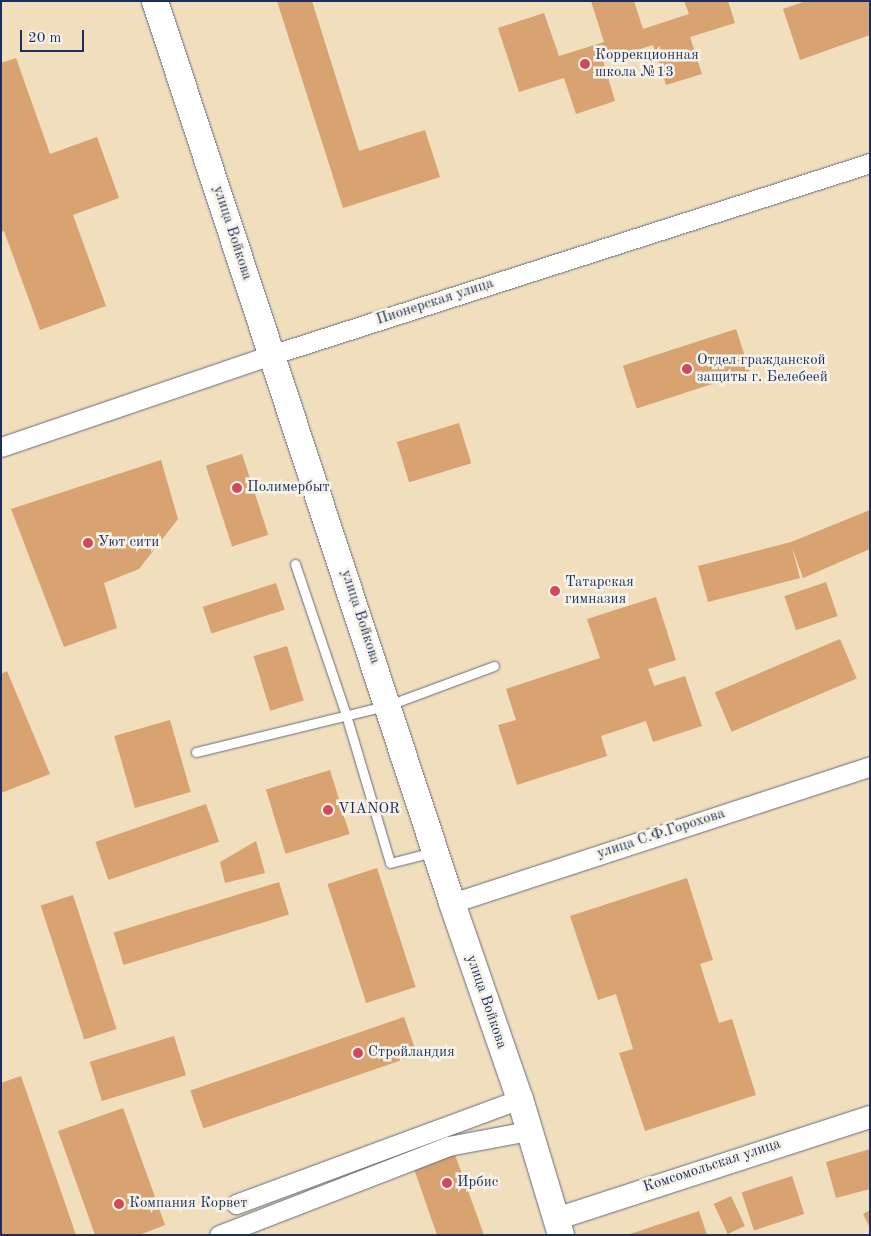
<!DOCTYPE html>
<meta charset="utf-8">
<style>
body{margin:0}
#map{position:relative;width:871px;height:1236px;overflow:hidden;background:#f0debd;font-family:"Old Standard TT",serif}
div>[style]{position:absolute}
[style*='--x']{left:calc(var(--x)*1px);top:calc(var(--y)*1px);width:calc(var(--w)*1px);rotate:calc(var(--a)*1deg)}
.building>*{inset:0;background:#d8a271;transform-origin:0 0}
.roads{filter:drop-shadow(0 0 1px #666c7f) drop-shadow(0 0 1px #666c7f)}
.service>*{height:9px;margin:-4.5px;padding:0 4.5px;transform-origin:4.5px;border-radius:4.5px;background:#fff}
.minor>*{height:19px;margin:-9.5px;padding:0 9.5px;transform-origin:9.5px;border-radius:9.5px;background:#fff}
.tertiary>*{height:22px;margin:-11px;padding:0 11px;transform-origin:11px;border-radius:11px;background:#fff}
.secondary>*{height:26px;margin:-13px;padding:0 13px;transform-origin:13px;border-radius:13px;background:#fff}
.dots>*{width:14px;height:14px;translate:-50% -50%;box-sizing:border-box;border:2px solid #f7f3e8;border-radius:50%}
span{translate:-50% -50%;white-space:nowrap;text-align:center;line-height:1.15;-webkit-text-stroke:5px #f7f3e8;paint-order:stroke}
.poi-label{font-size:15px;color:#1b2f5e}
.left{translate:0 -50%;text-align:left}
.street-label{font-size:15px;color:#1b2f5e}
.frame{position:absolute;inset:0;border:2px solid #1b2f5e;pointer-events:none}
.scale{position:absolute;left:20px;top:30px;width:64px;height:22px;box-sizing:border-box;border:2px solid #1b2f5e;border-top:0;padding-left:6px;font-size:15px;line-height:18px;white-space:nowrap;color:#1b2f5e;-webkit-text-stroke:4px #f7f3e8;paint-order:stroke}
</style>
<div id="map">
<div class="building">
<i style="clip-path:polygon(277px 1px,312px 1px,359px 151px,425px 130px,440px 177px,343px 208px)"></i>
<i style="clip-path:polygon(591px 1px,634px 1px,643px 29px,689px 14px,684px 1px,728px 1px,735px 23px,690px 37px,702px 74px,666px 85px,653px 45px,603px 61px,615px 101px,576px 114px,564px 78px,519px 92px,498px 28px,544px 13px,559px 56px,604px 42px)"></i>
<i style="clip-path:polygon(806px 1px,870px 1px,870px 35px,800px 60px,783px 9px)"></i>
<i style="clip-path:polygon(16px 58px,50px 154px,97px 137px,119px 198px,73px 215px,106px 306px,40px 330px,4px 231px,1px 232px,1px 63px)"></i>
<i style="left:736px;top:329px;width:45px;height:119px;rotate:72deg"></i>
<i style="left:459px;top:423px;width:42px;height:65px;rotate:73deg"></i>
<i style="left:242px;top:454px;width:85px;height:38px;rotate:72deg"></i>
<i style="clip-path:polygon(161px 460px,178px 519px,139px 569px,104px 583px,117px 628px,64px 647px,11px 509px)"></i>
<i style="clip-path:polygon(870px 510px,870px 549px,803px 578px,792px 547px,800px 578px,708px 602px,698px 566px,791px 542px)"></i>
<i style="left:826px;top:582px;width:36px;height:44px;rotate:71deg"></i>
<i style="left:276px;top:583px;width:28px;height:77px;rotate:72deg"></i>
<i style="clip-path:polygon(656px 597px,676px 660px,648px 669px,654px 686px,685px 676px,702px 726px,653px 742px,646px 721px,601px 736px,607px 756px,517px 785px,498px 725px,516px 720px,506px 689px,600px 658px,587px 619px)"></i>
<i style="left:840px;top:639px;width:43px;height:136px;rotate:67deg"></i>
<i style="left:287px;top:646px;width:57px;height:35px;rotate:73deg"></i>
<i style="clip-path:polygon(7px 671px,50px 774px,1px 793px,1px 674px)"></i>
<i style="left:170px;top:720px;width:75px;height:58px;rotate:74deg"></i>
<i style="left:330px;top:770px;width:67px;height:67px;rotate:73deg"></i>
<i style="left:206px;top:804px;width:40px;height:117px;rotate:71deg"></i>
<i style="clip-path:polygon(256px 841px,265px 873px,225px 883px,220px 862px)"></i>
<i style="left:377px;top:868px;width:125px;height:52px;rotate:72deg"></i>
<i style="clip-path:polygon(687px 878px,713px 960px,700px 964px,719px 1023px,732px 1019px,756px 1095px,645px 1131px,619px 1053px,633px 1049px,616px 994px,598px 1000px,570px 916px)"></i>
<i style="left:279px;top:882px;width:34px;height:173px;rotate:73deg"></i>
<i style="left:73px;top:895px;width:141px;height:34px;rotate:72deg"></i>
<i style="left:404px;top:1017px;width:40px;height:226px;rotate:71deg"></i>
<i style="left:174px;top:1036px;width:41px;height:88px;rotate:73deg"></i>
<i style="clip-path:polygon(21px 1076px,76px 1235px,1px 1235px,1px 1083px)"></i>
<i style="clip-path:polygon(123px 1108px,165px 1225px,139px 1235px,95px 1235px,58px 1131px)"></i>
<i style="clip-path:polygon(870px 1149px,870px 1189px,836px 1198px,826px 1162px)"></i>
<i style="clip-path:polygon(454px 1152px,484px 1235px,437px 1235px,413px 1166px)"></i>
<i style="left:792px;top:1176px;width:40px;height:53px;rotate:72deg"></i>
<i style="left:731px;top:1196px;width:33px;height:19px;rotate:65deg"></i>
<i style="clip-path:polygon(870px 1210px,870px 1228px,863px 1214px)"></i>
<i style="clip-path:polygon(699px 1211px,707px 1235px,630px 1235px,630px 1234px)"></i>
</div>
<div class="roads">
<div class="service">
<i style="--x:295;--y:564;--w:159;--a:71.3"></i>
<i style="--x:346;--y:715;--w:154;--a:73.4"></i>
<i style="--x:390;--y:863;--w:44;--a:-14.3"></i>
<i style="--x:196;--y:752;--w:199;--a:-13.7"></i>
<i style="--x:389;--y:705;--w:112;--a:-20.4"></i>
</div>
<div class="minor">
<i style="--x:1;--y:447;--w:285;--a:-18.8"></i>
<i style="--x:271;--y:355;--w:629;--a:-17.77"></i>
<i style="--x:452;--y:903;--w:440;--a:-18.1"></i>
<i style="--x:236;--y:1204;--w:303;--a:-20.3"></i>
<i style="--x:219;--y:1235;--w:246;--a:-21.2"></i>
<i style="--x:448;--y:1146;--w:81;--a:-10.6"></i>
</div>
<div class="tertiary">
<i style="--x:556;--y:1219;--w:330;--a:-18"></i>
</div>
<div class="secondary">
<i style="--x:155;--y:1;--w:950;--a:71.77"></i>
<i style="--x:452;--y:903;--w:207;--a:70.9"></i>
<i style="--x:520;--y:1099;--w:142;--a:73.2"></i>
</div>
</div>
<div class="dots">
<i style="left:585px;top:64px;background:#d1495b"></i>
<i style="left:687px;top:369px;background:#d1495b"></i>
<i style="left:237px;top:488px;background:#d1495b"></i>
<i style="left:88px;top:543px;background:#d1495b"></i>
<i style="left:555px;top:591px;background:#d1495b"></i>
<i style="left:328px;top:810px;background:#d1495b"></i>
<i style="left:358px;top:1053px;background:#d1495b"></i>
<i style="left:447px;top:1183px;background:#d1495b"></i>
<i style="left:119px;top:1204px;background:#d1495b"></i>
</div>
<div class="poi-label">
<span class="left" style="left:595px;top:64px">Коррекционная<br>школа №13</span>
<span class="left" style="left:697px;top:369px">Отдел гражданской<br>защиты г. Белебеей</span>
<span class="left" style="left:247px;top:488px">Полимербыт</span>
<span class="left" style="left:98px;top:543px">Уют сити</span>
<span class="left" style="left:565px;top:591px">Татарская<br>гимназия</span>
<span class="left" style="left:338px;top:810px">VIANOR</span>
<span class="left" style="left:368px;top:1053px">Стройландия</span>
<span class="left" style="left:457px;top:1183px">Ирбис</span>
<span class="left" style="left:129px;top:1204px">Компания Корвет</span>
</div>
<div class="street-label">
<span style="left:232px;top:233px;rotate:72deg">улица Войкова</span>
<span style="left:435px;top:302px;rotate:-18deg">Пионерская улица</span>
<span style="left:360px;top:617px;rotate:72deg">улица Войкова</span>
<span style="left:661px;top:834px;rotate:-18deg">улица С.Ф.Горохова</span>
<span style="left:486px;top:1002px;rotate:71deg">улица Войкова</span>
<span style="left:712px;top:1166px;rotate:-18deg">Комсомольская улица</span>
</div>
<div class="frame"></div>
<div class="scale">20 m</div>
</div>
